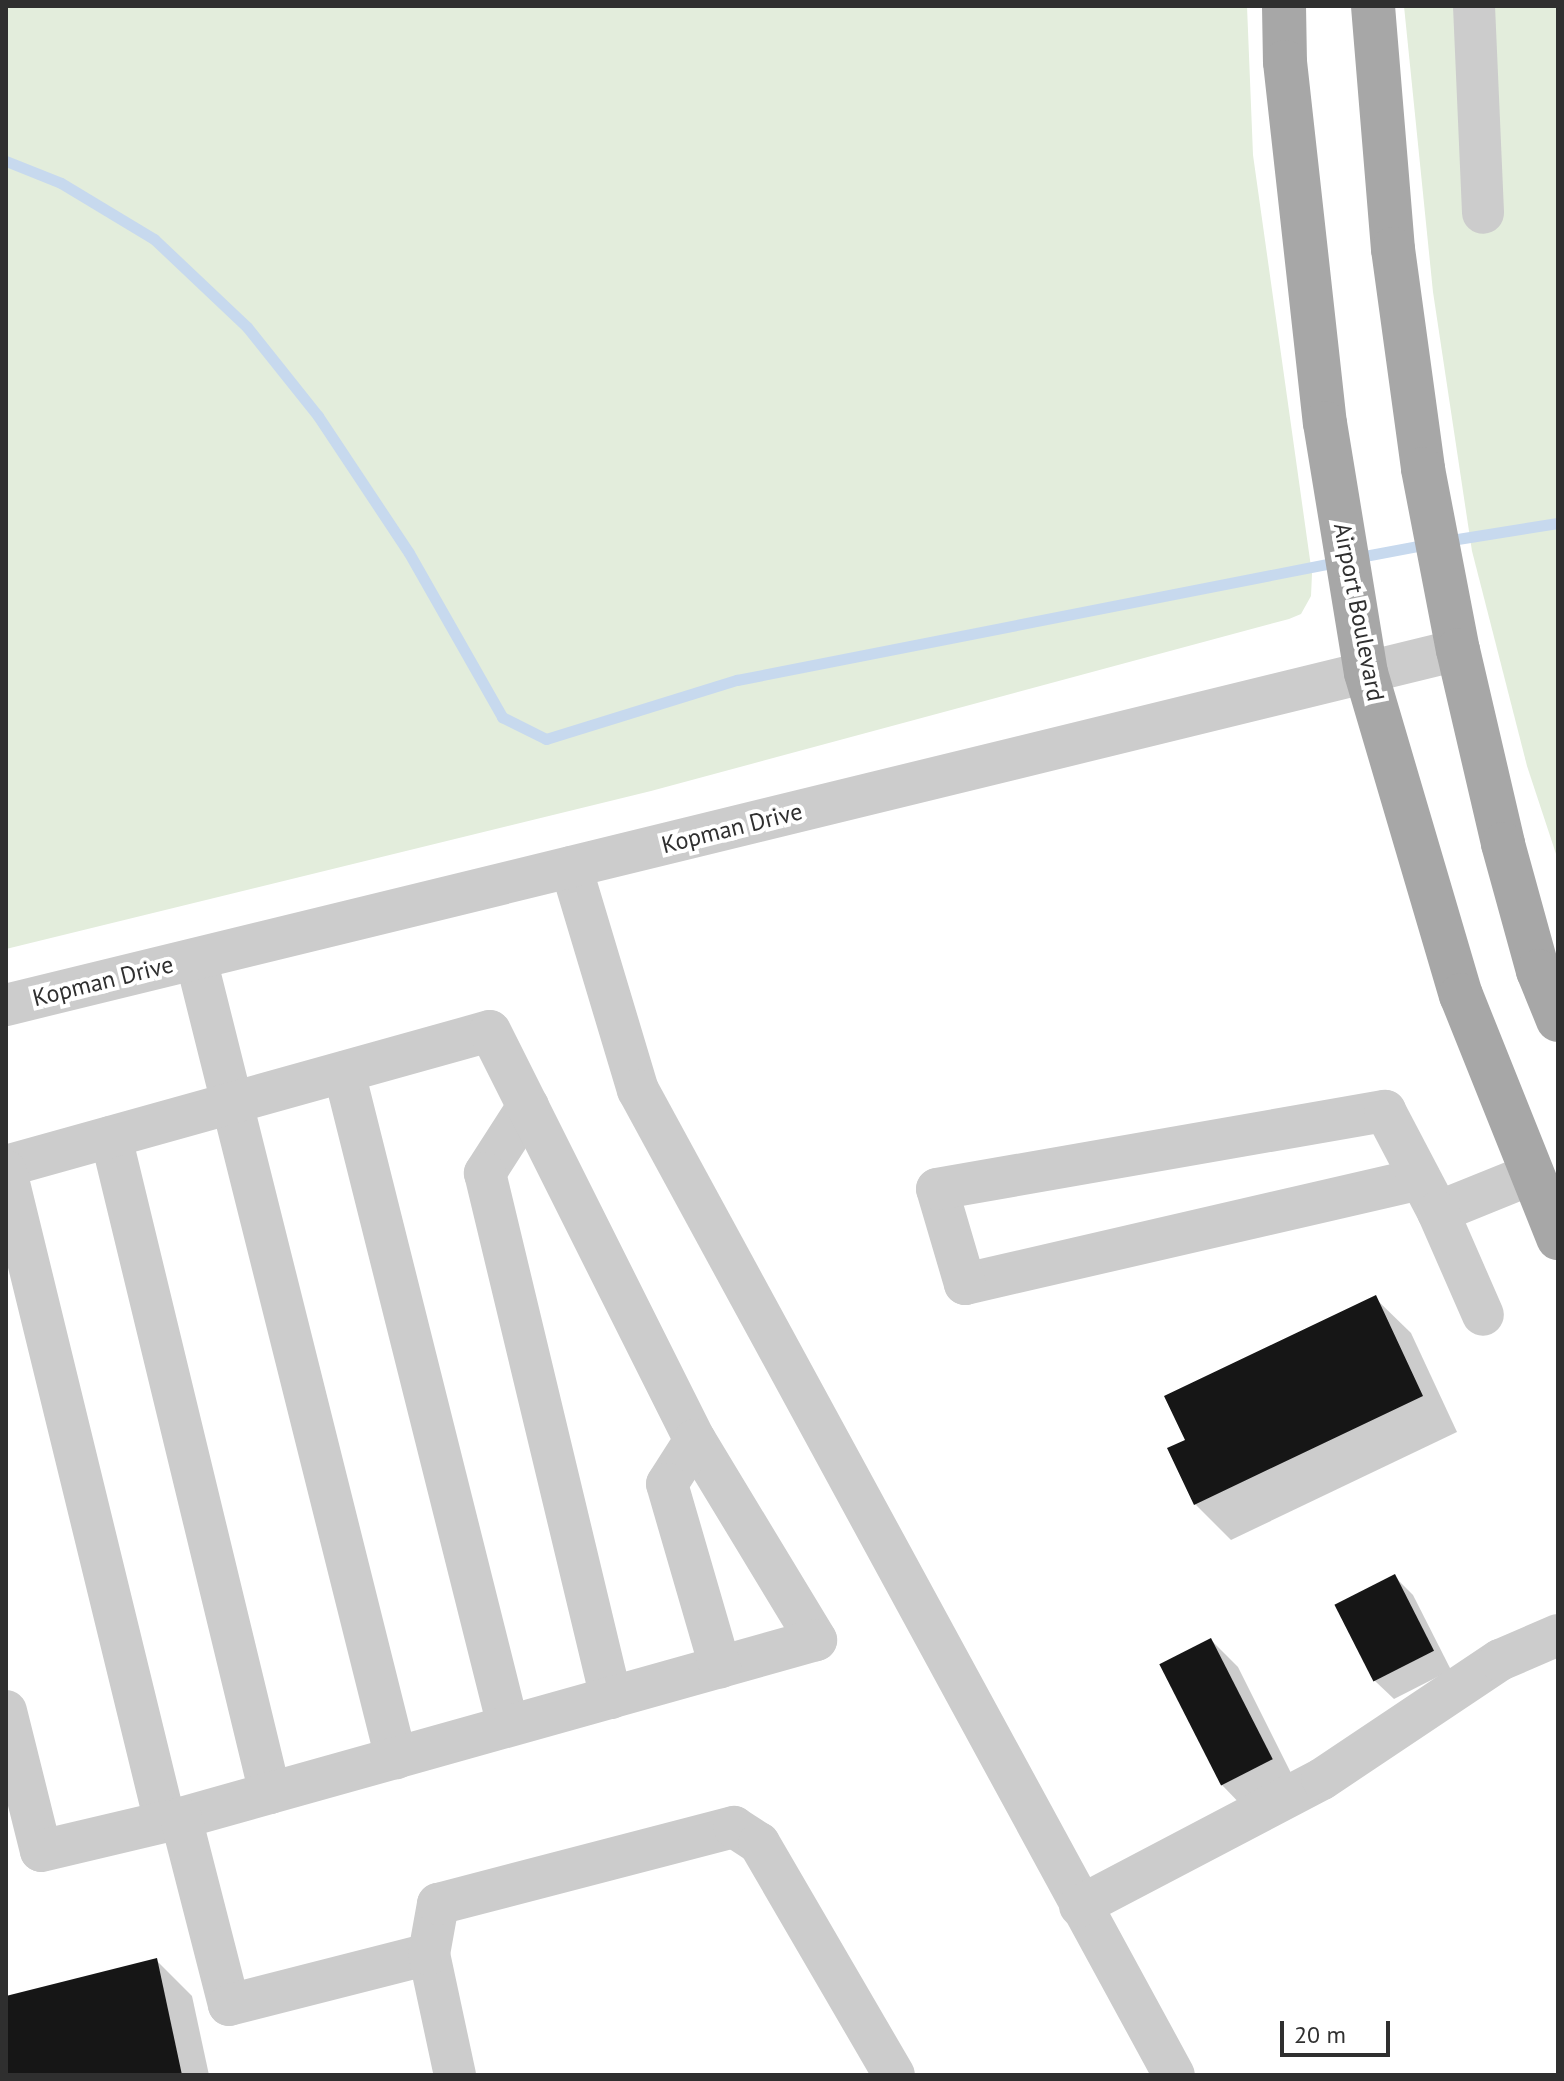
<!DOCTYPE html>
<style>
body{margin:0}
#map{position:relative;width:1564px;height:2081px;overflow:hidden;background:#fff;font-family:"PT Sans",sans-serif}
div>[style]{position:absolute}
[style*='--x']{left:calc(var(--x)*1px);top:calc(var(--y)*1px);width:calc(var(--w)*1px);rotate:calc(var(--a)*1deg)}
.green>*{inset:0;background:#e3eddc}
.shadow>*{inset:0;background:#0003}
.stream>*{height:11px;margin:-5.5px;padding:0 5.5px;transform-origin:5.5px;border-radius:5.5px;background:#c7d9ee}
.building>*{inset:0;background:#161616;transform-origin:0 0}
.minor>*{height:42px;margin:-21px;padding:0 21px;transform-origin:21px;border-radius:21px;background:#ccc}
.major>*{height:44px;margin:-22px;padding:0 22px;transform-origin:22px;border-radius:22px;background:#a7a7a7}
span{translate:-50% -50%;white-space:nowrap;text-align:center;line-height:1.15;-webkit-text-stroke:8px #fff;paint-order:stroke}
.street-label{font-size:24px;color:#2f2f2f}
.frame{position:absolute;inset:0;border:8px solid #2f2f2f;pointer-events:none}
.scale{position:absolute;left:1280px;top:2021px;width:110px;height:36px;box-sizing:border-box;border:4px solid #2f2f2f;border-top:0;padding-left:10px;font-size:24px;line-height:28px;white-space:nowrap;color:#2f2f2f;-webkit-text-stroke:6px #fff;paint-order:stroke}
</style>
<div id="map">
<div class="green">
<i style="clip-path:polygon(6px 6px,1247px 6px,1253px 155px,1312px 574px,1311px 596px,1301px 614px,1289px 619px,651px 791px,6px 949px)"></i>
<i style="clip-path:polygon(1404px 6px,1558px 6px,1558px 860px,1527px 766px,1472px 551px,1433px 292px)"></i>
</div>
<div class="shadow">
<i style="clip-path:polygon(1375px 1298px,1411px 1333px,1457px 1432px,1231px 1540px,1195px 1504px,1187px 1441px)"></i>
<i style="clip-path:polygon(1395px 1577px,1413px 1595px,1451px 1670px,1394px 1699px,1375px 1681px)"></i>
<i style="clip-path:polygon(1211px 1640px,1238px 1667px,1298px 1787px,1248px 1812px,1221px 1784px)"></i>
<i style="clip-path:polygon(156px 1960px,192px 1996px,209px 2075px,6px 2075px,6px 1998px)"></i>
</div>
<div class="stream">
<i style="--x:6;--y:161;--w:59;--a:21.8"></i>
<i style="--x:61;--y:183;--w:109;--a:31.1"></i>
<i style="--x:154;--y:239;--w:128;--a:43.4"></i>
<i style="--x:247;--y:327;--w:114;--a:51.4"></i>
<i style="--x:318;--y:416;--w:164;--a:56.4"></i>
<i style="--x:409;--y:553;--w:189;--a:60.4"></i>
<i style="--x:502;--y:717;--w:49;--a:26.6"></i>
<i style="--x:546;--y:739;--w:200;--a:-17.2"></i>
<i style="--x:737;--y:680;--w:611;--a:-11.13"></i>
<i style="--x:1445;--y:541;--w:114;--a:-9.1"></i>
<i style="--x:1354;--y:558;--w:75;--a:-10.7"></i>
</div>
<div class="building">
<i style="clip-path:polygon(1376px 1295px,1423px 1396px,1194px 1505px,1167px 1448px,1185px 1440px,1164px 1396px)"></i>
<i style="left:1395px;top:1574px;width:86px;height:68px;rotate:63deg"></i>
<i style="left:1211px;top:1638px;width:136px;height:58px;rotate:63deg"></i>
<i style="clip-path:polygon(157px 1958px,182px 2075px,6px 2075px,6px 1996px)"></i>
</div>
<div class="minor">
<i style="--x:1474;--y:6;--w:207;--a:87.5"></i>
<i style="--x:571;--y:867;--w:233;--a:73.3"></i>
<i style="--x:638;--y:1090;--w:1121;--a:61.45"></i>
<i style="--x:196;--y:959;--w:824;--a:75.95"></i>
<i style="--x:6;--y:1005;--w:1495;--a:-13.74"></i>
<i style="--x:344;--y:1072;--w:674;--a:75.92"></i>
<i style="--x:528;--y:1106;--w:80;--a:122.7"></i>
<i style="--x:485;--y:1173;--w:540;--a:76.5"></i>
<i style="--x:111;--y:1137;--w:675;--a:76.38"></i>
<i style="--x:6;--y:1166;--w:502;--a:-15.59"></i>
<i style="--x:490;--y:1031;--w:457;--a:63.4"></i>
<i style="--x:695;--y:1440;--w:234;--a:58.8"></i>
<i style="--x:816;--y:1640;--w:659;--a:164.34"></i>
<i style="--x:6;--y:1171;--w:670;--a:76.27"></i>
<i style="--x:1420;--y:1179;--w:467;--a:167"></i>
<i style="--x:965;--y:1284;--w:99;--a:-106.4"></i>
<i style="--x:937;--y:1189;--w:455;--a:-9.9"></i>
<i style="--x:1385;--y:1111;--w:114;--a:62.3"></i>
<i style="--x:1438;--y:1212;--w:101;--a:-22"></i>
<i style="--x:1438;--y:1212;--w:112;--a:66.4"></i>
<i style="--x:695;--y:1440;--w:52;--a:122.5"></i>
<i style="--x:667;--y:1484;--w:191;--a:73.8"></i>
<i style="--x:6;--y:1711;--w:144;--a:76"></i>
<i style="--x:41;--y:1851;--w:144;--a:-13.3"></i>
<i style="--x:181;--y:1818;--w:193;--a:75.6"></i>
<i style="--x:229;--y:2005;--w:206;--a:-14.3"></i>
<i style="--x:429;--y:1954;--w:124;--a:77.9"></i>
<i style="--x:1080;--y:1906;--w:273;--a:-27.7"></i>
<i style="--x:1322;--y:1779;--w:214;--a:-33.8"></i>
<i style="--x:1500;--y:1660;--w:63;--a:-23.3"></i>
<i style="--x:429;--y:1954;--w:51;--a:-79.8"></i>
<i style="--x:438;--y:1904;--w:306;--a:-14.6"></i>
<i style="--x:734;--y:1827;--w:30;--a:33"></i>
<i style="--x:759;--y:1843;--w:268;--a:59.8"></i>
</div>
<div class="major">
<i style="--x:1284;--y:6;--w:56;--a:89"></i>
<i style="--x:1285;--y:62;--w:363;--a:83.7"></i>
<i style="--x:1325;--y:423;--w:253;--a:80.7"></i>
<i style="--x:1366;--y:673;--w:336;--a:73.6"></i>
<i style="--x:1461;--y:995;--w:262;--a:68.2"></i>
<i style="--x:1373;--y:6;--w:244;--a:85.3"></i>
<i style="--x:1393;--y:249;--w:222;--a:82.2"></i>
<i style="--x:1423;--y:469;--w:184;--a:79.1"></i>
<i style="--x:1458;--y:650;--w:199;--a:76.9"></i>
<i style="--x:1503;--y:844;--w:132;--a:74.6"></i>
<i style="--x:1538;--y:971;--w:53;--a:67.8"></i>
</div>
<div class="street-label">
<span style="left:1359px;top:612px;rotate:79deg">Airport Boulevard</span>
<span style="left:732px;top:828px;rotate:-14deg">Kopman Drive</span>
<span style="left:103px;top:981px;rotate:-14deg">Kopman Drive</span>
</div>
<div class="frame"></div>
<div class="scale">20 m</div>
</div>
